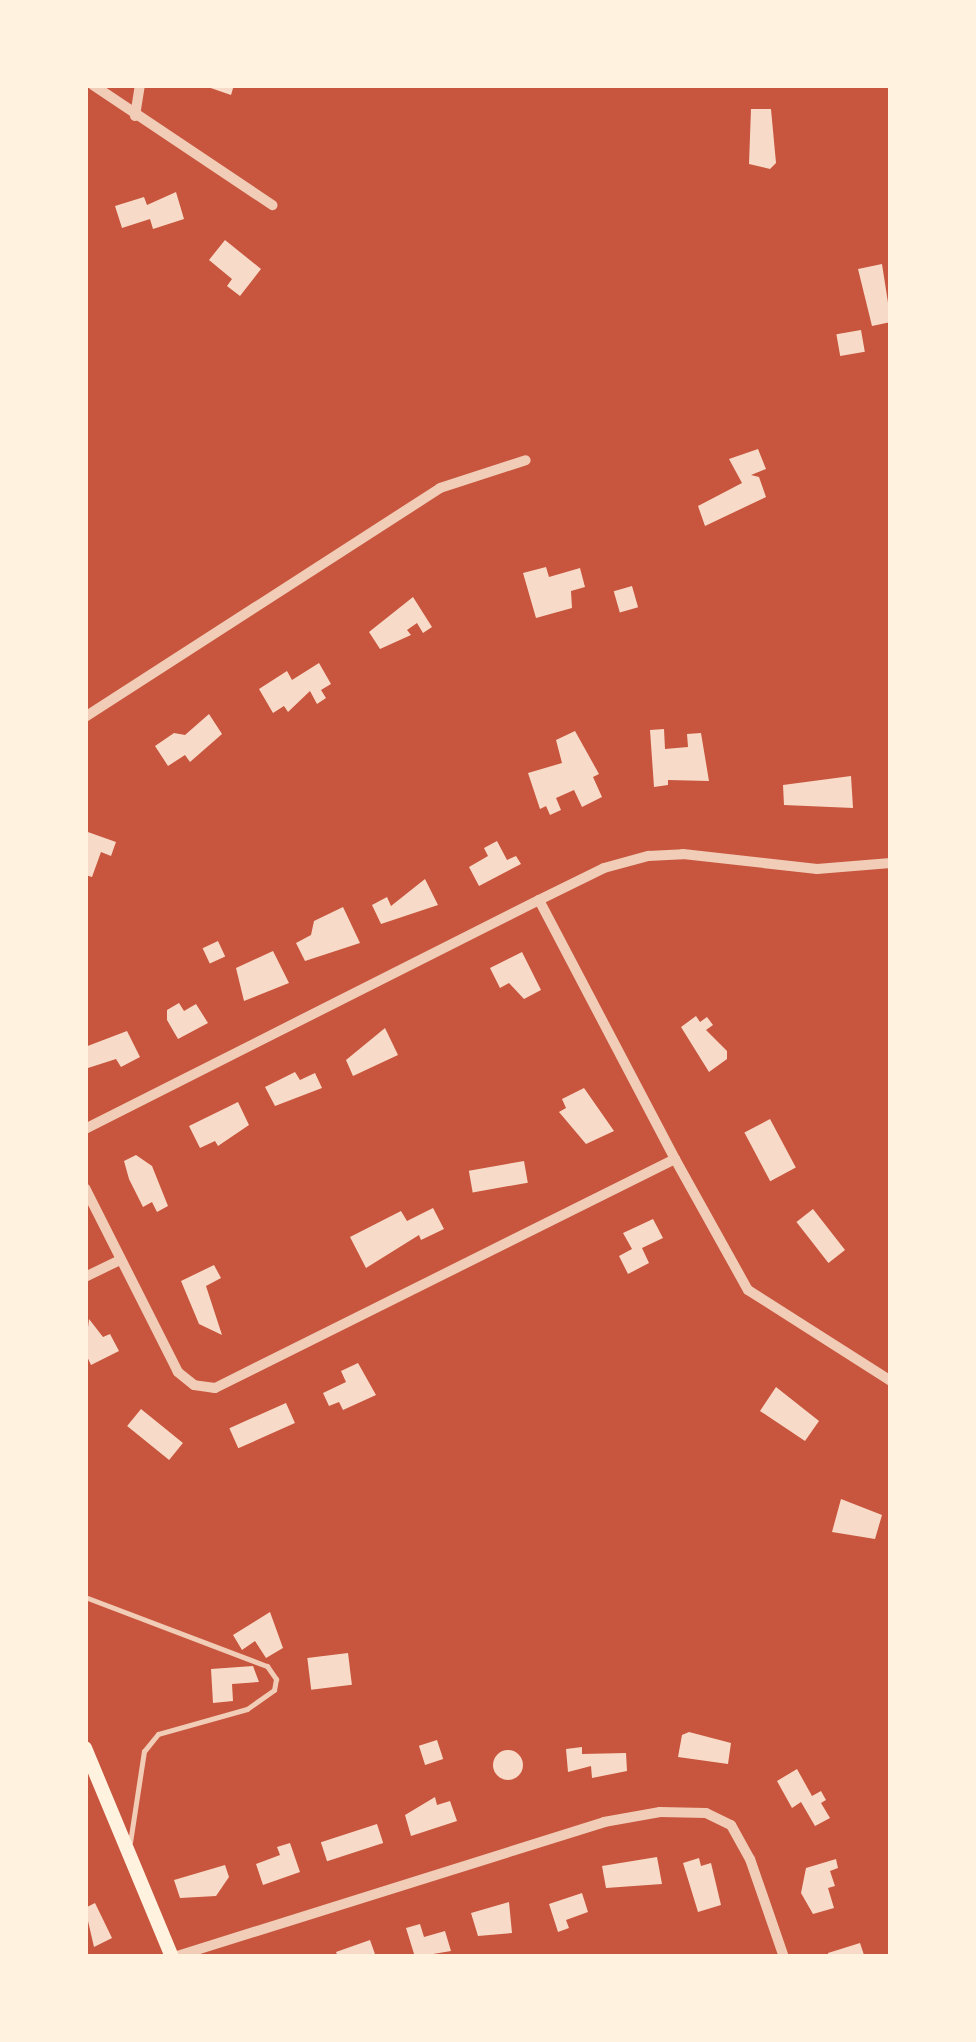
<!DOCTYPE html>
<style>
body{margin:0}
#map{position:relative;width:976px;height:2042px;overflow:hidden;background:#c8553d;font-family:"DM Sans",sans-serif}
div>[style]{position:absolute}
[style*='--x']{left:calc(var(--x)*1px);top:calc(var(--y)*1px);width:calc(var(--w)*1px);rotate:calc(var(--a)*1deg)}
.building>*{inset:0;background:#f7dbc8;transform-origin:0 0}
.round{border-radius:50%}
.service>*{height:5px;margin:-2.5px;padding:0 2.5px;transform-origin:2.5px;border-radius:2.5px;background:#f1ccb7}
.minor>*{height:10px;margin:-5px;padding:0 5px;transform-origin:5px;border-radius:5px;background:#f1ccb7}
.secondary>*{height:14px;margin:-7px;padding:0 7px;transform-origin:7px;border-radius:7px;background:#fff3e0}
span{translate:-50% -50%;white-space:nowrap;text-align:center;line-height:1.15;-webkit-text-stroke:8px #fff3e0;paint-order:stroke}
.frame{position:absolute;inset:0;border:88px solid #fff3e0;pointer-events:none}
</style>
<div id="map">
<div class="building">
<i style="clip-path:polygon(202px 85px,234px 85px,231px 95px)"></i>
<i style="clip-path:polygon(751px 109px,771px 109px,776px 163px,770px 169px,749px 164px)"></i>
<i style="clip-path:polygon(176px 192px,184px 219px,153px 229px,150px 219px,122px 228px,115px 206px,144px 197px,147px 205px)"></i>
<i style="clip-path:polygon(225px 240px,261px 269px,240px 296px,227px 286px,232px 279px,209px 260px)"></i>
<i style="clip-path:polygon(882px 264px,891px 322px,872px 326px,858px 269px)"></i>
<i style="left:861px;top:330px;width:22px;height:25px;rotate:80deg"></i>
<i style="clip-path:polygon(758px 449px,766px 469px,751px 475px,759px 477px,766px 497px,705px 526px,698px 506px,742px 483px,729px 459px)"></i>
<i style="clip-path:polygon(546px 567px,549px 577px,580px 568px,585px 587px,571px 591px,572px 608px,536px 618px,523px 573px)"></i>
<i style="left:632px;top:586px;width:22px;height:19px;rotate:74deg"></i>
<i style="clip-path:polygon(413px 597px,432px 627px,423px 633px,417px 623px,407px 630px,411px 635px,380px 649px,369px 632px)"></i>
<i style="clip-path:polygon(319px 663px,331px 684px,321px 690px,326px 698px,317px 704px,310px 691px,288px 712px,284px 706px,273px 713px,259px 689px,287px 671px,292px 680px)"></i>
<i style="clip-path:polygon(209px 714px,222px 734px,190px 762px,185px 755px,168px 766px,155px 746px,174px 733px,185px 735px)"></i>
<i style="clip-path:polygon(664px 729px,665px 749px,688px 747px,687px 734px,701px 733px,709px 781px,668px 780px,668px 785px,654px 787px,650px 730px)"></i>
<i style="clip-path:polygon(575px 731px,599px 774px,593px 777px,602px 797px,582px 807px,574px 790px,556px 798px,561px 810px,550px 815px,546px 806px,540px 809px,528px 773px,562px 763px,556px 740px)"></i>
<i style="clip-path:polygon(851px 776px,853px 808px,784px 805px,783px 785px)"></i>
<i style="clip-path:polygon(85px 831px,116px 842px,111px 856px,101px 852px,92px 877px,85px 875px)"></i>
<i style="clip-path:polygon(497px 841px,507px 860px,516px 856px,521px 864px,479px 886px,469px 867px,488px 856px,484px 848px)"></i>
<i style="clip-path:polygon(425px 879px,438px 905px,381px 924px,372px 905px,387px 897px,391px 906px)"></i>
<i style="clip-path:polygon(343px 907px,360px 943px,305px 961px,296px 943px,311px 935px,314px 921px)"></i>
<i style="left:218px;top:941px;width:17px;height:17px;rotate:65deg"></i>
<i style="clip-path:polygon(273px 951px,289px 983px,244px 1001px,236px 968px)"></i>
<i style="clip-path:polygon(522px 952px,541px 990px,524px 999px,509px 983px,500px 988px,490px 968px)"></i>
<i style="clip-path:polygon(179px 1003px,184px 1011px,196px 1004px,208px 1023px,178px 1039px,167px 1020px,167px 1010px)"></i>
<i style="clip-path:polygon(696px 1016px,700px 1022px,707px 1017px,713px 1025px,706px 1030px,727px 1051px,727px 1059px,709px 1072px,681px 1027px)"></i>
<i style="clip-path:polygon(385px 1028px,398px 1055px,353px 1076px,346px 1060px)"></i>
<i style="clip-path:polygon(127px 1031px,140px 1057px,121px 1067px,116px 1059px,88px 1068px,85px 1047px)"></i>
<i style="clip-path:polygon(295px 1072px,300px 1080px,315px 1073px,322px 1088px,275px 1106px,265px 1087px)"></i>
<i style="clip-path:polygon(584px 1088px,614px 1131px,586px 1144px,559px 1112px,566px 1108px,562px 1099px)"></i>
<i style="clip-path:polygon(238px 1102px,249px 1125px,218px 1146px,215px 1141px,200px 1148px,189px 1126px)"></i>
<i style="left:770px;top:1119px;width:55px;height:29px;rotate:62deg"></i>
<i style="clip-path:polygon(136px 1155px,152px 1166px,168px 1206px,157px 1212px,152px 1202px,143px 1207px,129px 1179px,124px 1161px)"></i>
<i style="left:524px;top:1161px;width:22px;height:56px;rotate:80deg"></i>
<i style="clip-path:polygon(433px 1208px,444px 1229px,421px 1240px,419px 1235px,366px 1268px,350px 1237px,401px 1211px,407px 1221px)"></i>
<i style="left:813px;top:1209px;width:52px;height:21px;rotate:52deg"></i>
<i style="clip-path:polygon(653px 1219px,663px 1238px,642px 1248px,649px 1263px,628px 1274px,619px 1256px,632px 1249px,623px 1233px)"></i>
<i style="clip-path:polygon(214px 1265px,221px 1278px,206px 1286px,222px 1335px,199px 1324px,181px 1281px)"></i>
<i style="clip-path:polygon(89px 1319px,103px 1337px,110px 1334px,119px 1351px,91px 1365px,85px 1352px)"></i>
<i style="clip-path:polygon(358px 1363px,376px 1395px,343px 1410px,339px 1402px,329px 1406px,323px 1393px,346px 1382px,341px 1371px)"></i>
<i style="clip-path:polygon(776px 1387px,819px 1421px,805px 1441px,760px 1411px)"></i>
<i style="left:286px;top:1403px;width:22px;height:62px;rotate:66deg"></i>
<i style="left:141px;top:1409px;width:54px;height:22px;rotate:39deg"></i>
<i style="clip-path:polygon(841px 1499px,882px 1515px,875px 1539px,832px 1532px)"></i>
<i style="clip-path:polygon(270px 1612px,283px 1648px,266px 1658px,255px 1641px,242px 1650px,233px 1635px)"></i>
<i style="left:348px;top:1653px;width:32px;height:41px;rotate:83deg"></i>
<i style="clip-path:polygon(253px 1666px,259px 1682px,232px 1684px,233px 1701px,213px 1703px,211px 1669px)"></i>
<i style="clip-path:polygon(689px 1732px,731px 1743px,728px 1764px,678px 1757px,682px 1735px)"></i>
<i style="left:437px;top:1740px;width:20px;height:19px;rotate:72deg"></i>
<i style="clip-path:polygon(582px 1747px,582px 1754px,626px 1753px,627px 1771px,592px 1778px,591px 1766px,568px 1772px,566px 1749px)"></i>
<i class="round" style="left:493px;top:1750px;width:30px;height:30px"></i>
<i style="clip-path:polygon(797px 1769px,812px 1796px,821px 1791px,826px 1800px,821px 1803px,830px 1818px,815px 1826px,801px 1802px,792px 1808px,777px 1781px)"></i>
<i style="clip-path:polygon(435px 1797px,437px 1805px,450px 1801px,457px 1821px,411px 1836px,405px 1815px)"></i>
<i style="left:377px;top:1824px;width:20px;height:59px;rotate:72deg"></i>
<i style="clip-path:polygon(290px 1843px,300px 1872px,263px 1885px,256px 1864px,280px 1855px,277px 1847px)"></i>
<i style="clip-path:polygon(657px 1857px,662px 1884px,606px 1888px,602px 1866px)"></i>
<i style="clip-path:polygon(699px 1858px,701px 1866px,711px 1863px,721px 1905px,698px 1912px,683px 1863px)"></i>
<i style="clip-path:polygon(836px 1859px,838px 1868px,830px 1871px,835px 1886px,828px 1888px,834px 1908px,813px 1914px,801px 1893px,806px 1868px)"></i>
<i style="clip-path:polygon(225px 1865px,229px 1877px,216px 1896px,180px 1898px,174px 1880px)"></i>
<i style="clip-path:polygon(582px 1893px,588px 1912px,566px 1920px,569px 1928px,558px 1932px,549px 1904px)"></i>
<i style="clip-path:polygon(509px 1902px,512px 1933px,478px 1936px,471px 1913px)"></i>
<i style="clip-path:polygon(95px 1903px,112px 1938px,94px 1947px,85px 1908px)"></i>
<i style="clip-path:polygon(420px 1924px,424px 1937px,445px 1931px,451px 1951px,415px 1957px,406px 1928px)"></i>
<i style="clip-path:polygon(370px 1940px,376px 1957px,338px 1957px,336px 1952px)"></i>
<i style="clip-path:polygon(860px 1943px,864px 1955px,829px 1957px,828px 1953px)"></i>
</div>
<div class="service">
<i style="--x:85;--y:1597;--w:195;--a:20.8"></i>
<i style="--x:267;--y:1666;--w:16;--a:55"></i>
<i style="--x:276;--y:1679;--w:11;--a:100"></i>
<i style="--x:274;--y:1690;--w:33;--a:145"></i>
<i style="--x:247;--y:1709;--w:92;--a:164.3"></i>
<i style="--x:158;--y:1734;--w:22;--a:129"></i>
<i style="--x:144;--y:1751;--w:92;--a:98.7"></i>
</div>
<div class="minor">
<i style="--x:93;--y:85;--w:216;--a:33.8"></i>
<i style="--x:135;--y:116;--w:31;--a:-81"></i>
<i style="--x:85;--y:717;--w:422;--a:-32.8"></i>
<i style="--x:440;--y:488;--w:90;--a:-18"></i>
<i style="--x:539;--y:900;--w:72;--a:-26.2"></i>
<i style="--x:604;--y:868;--w:46;--a:-15.3"></i>
<i style="--x:648;--y:856;--w:35;--a:-3"></i>
<i style="--x:683;--y:854;--w:135;--a:6.4"></i>
<i style="--x:817;--y:869;--w:74;--a:-4.6"></i>
<i style="--x:85;--y:1129;--w:508;--a:-26.77"></i>
<i style="--x:539;--y:900;--w:293;--a:62.3"></i>
<i style="--x:675;--y:1159;--w:514;--a:153.53"></i>
<i style="--x:215;--y:1388;--w:21;--a:-172"></i>
<i style="--x:194;--y:1385;--w:21;--a:-141"></i>
<i style="--x:178;--y:1372;--w:206;--a:-116.8"></i>
<i style="--x:675;--y:1159;--w:150;--a:60.9"></i>
<i style="--x:748;--y:1290;--w:169;--a:32.5"></i>
<i style="--x:85;--y:1277;--w:39;--a:-26"></i>
<i style="--x:174;--y:1957;--w:451;--a:-17.4"></i>
<i style="--x:604;--y:1822;--w:57;--a:-10.1"></i>
<i style="--x:660;--y:1812;--w:46;--a:1.2"></i>
<i style="--x:706;--y:1813;--w:28;--a:26"></i>
<i style="--x:731;--y:1825;--w:39;--a:61"></i>
<i style="--x:750;--y:1859;--w:104;--a:70.9"></i>
</div>
<div class="secondary">
<i style="--x:85;--y:1748;--w:226;--a:67.4"></i>
</div>
<div class="frame"></div>
</div>
